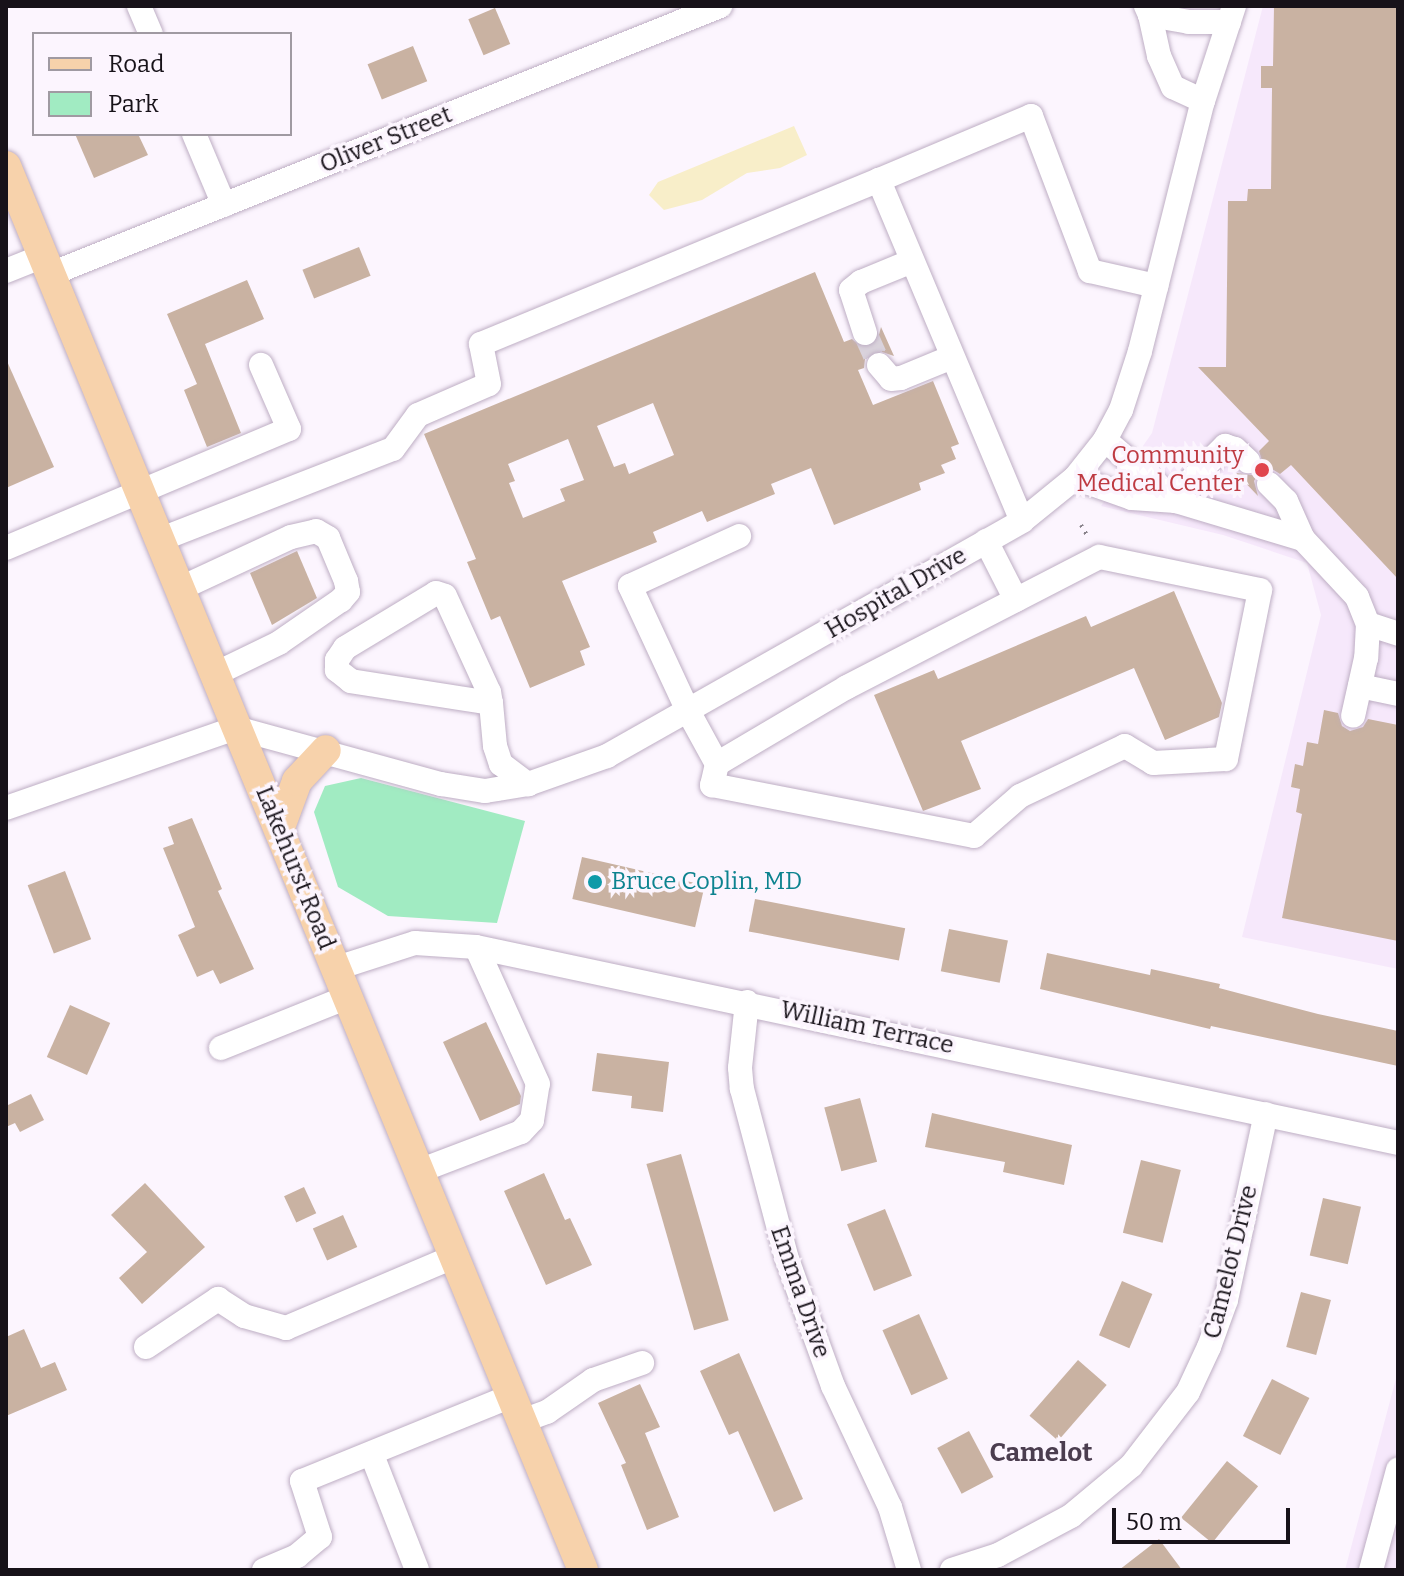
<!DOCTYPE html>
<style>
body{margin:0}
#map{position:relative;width:1404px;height:1576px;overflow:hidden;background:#fcf5fe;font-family:Bitter,serif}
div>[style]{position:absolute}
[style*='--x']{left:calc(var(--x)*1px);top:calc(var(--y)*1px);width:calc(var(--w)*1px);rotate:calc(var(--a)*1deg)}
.medical>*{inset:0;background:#f6e8fb}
.green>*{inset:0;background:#a1ebc2}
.sand>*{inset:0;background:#f8eec9}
.building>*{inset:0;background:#c9b2a2;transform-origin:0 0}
.minor-tunnel>*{height:24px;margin-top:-12px;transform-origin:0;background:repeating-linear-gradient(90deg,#dad3dc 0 24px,transparent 0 36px)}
.path>*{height:4px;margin-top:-2px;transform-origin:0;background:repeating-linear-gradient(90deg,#878189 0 2px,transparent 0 8px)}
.roads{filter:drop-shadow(0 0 2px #beaec4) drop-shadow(0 0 2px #beaec4)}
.minor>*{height:24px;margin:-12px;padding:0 12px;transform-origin:12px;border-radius:12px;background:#fff}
.major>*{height:30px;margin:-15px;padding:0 15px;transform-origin:15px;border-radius:15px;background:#f7d2ab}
.dots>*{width:22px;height:22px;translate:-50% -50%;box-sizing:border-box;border:4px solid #fcf5fe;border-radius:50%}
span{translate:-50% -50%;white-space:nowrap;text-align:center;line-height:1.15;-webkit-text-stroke:7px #fcf5fe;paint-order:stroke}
.street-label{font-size:24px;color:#171219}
.health-label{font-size:24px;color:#be3a42}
.right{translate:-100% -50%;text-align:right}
.culture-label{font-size:24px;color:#0d838f}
.left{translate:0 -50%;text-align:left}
.neighbourhood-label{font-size:26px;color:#4b3d4f;font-weight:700}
.frame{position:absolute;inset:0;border:8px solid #171219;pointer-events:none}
.legend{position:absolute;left:32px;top:32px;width:260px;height:104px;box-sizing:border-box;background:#fcf5fe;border:2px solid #a09aa2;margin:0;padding:10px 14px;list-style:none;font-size:24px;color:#171219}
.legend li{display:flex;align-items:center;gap:16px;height:40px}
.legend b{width:40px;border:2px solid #a09aa2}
.scale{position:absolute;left:1112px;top:1508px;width:178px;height:36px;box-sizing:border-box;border:4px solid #171219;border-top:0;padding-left:10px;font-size:24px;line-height:28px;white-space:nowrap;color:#171219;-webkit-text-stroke:6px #fcf5fe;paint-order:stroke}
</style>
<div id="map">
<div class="medical">
<i style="clip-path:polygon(1263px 6px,1398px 6px,1398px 969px,1242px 937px,1321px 615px,1307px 563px,1223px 535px,1101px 506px,1152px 433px)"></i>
<i style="clip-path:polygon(1398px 1371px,1398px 1570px,1345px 1570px)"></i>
</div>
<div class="green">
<i style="clip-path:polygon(361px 778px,525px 821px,497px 923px,388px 916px,338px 887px,314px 812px,325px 786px)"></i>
</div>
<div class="sand">
<i style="clip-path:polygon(794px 126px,807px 155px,780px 168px,747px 173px,702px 200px,664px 210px,649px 195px,658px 182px)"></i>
</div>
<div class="building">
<i style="clip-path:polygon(1274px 6px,1398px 6px,1398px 579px,1291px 465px,1280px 474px,1272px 469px,1259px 473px,1254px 481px,1258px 496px,1236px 473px,1252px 475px,1258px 472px,1263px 464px,1259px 451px,1269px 441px,1198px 367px,1226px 367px,1228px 201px,1247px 201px,1248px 189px,1271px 189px,1272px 88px,1261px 88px,1261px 66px,1273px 66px)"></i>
<i style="left:495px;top:8px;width:39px;height:29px;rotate:67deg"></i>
<i style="left:413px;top:46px;width:38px;height:49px;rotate:68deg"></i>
<i style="clip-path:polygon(75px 134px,138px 134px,148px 155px,94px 178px)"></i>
<i style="left:359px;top:247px;width:31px;height:61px;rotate:68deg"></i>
<i style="clip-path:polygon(evenodd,815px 272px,844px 342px,852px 339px,861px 347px,870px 347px,877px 342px,881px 327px,894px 356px,876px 350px,865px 359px,864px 368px,858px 370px,873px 405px,933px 381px,959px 444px,951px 447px,956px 459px,941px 465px,945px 473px,919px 483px,921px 490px,834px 525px,811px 468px,771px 484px,775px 494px,707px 522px,702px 511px,653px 532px,657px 542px,562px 581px,590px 647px,580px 651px,585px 665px,530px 688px,500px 616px,491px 620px,467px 562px,476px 559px,424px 434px,815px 272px,653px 403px,674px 455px,629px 474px,625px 463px,614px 467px,597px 426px,653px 403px,815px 272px,568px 439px,584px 480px,560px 489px,565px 501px,523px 518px,509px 483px,515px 481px,508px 464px,568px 439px)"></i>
<i style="clip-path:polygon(247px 280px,264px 319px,205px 344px,241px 433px,207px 447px,184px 390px,197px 384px,167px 314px)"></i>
<i style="clip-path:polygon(6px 359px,54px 467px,6px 488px)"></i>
<i style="clip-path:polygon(297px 551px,317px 598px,272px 625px,250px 573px)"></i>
<i style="clip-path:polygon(1174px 591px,1222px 703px,1219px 717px,1165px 740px,1134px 668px,961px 741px,981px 789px,923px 811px,874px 695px,934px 670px,938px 679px,1086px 616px,1091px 627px)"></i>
<i style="clip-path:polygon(1324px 710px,1338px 713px,1342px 726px,1350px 731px,1363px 727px,1368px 719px,1398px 725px,1398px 941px,1282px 918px,1302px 814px,1296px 812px,1300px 789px,1291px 787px,1295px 764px,1303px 766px,1307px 742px,1318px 744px)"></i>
<i style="clip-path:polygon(192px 818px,222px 889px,218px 891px,254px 969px,220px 984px,213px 970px,197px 977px,178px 935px,195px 927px,163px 848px,174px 844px,168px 827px)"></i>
<i style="left:582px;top:857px;width:126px;height:43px;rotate:13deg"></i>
<i style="left:65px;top:871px;width:73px;height:40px;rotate:69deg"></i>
<i style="left:755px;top:899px;width:153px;height:33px;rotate:11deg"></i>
<i style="left:949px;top:929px;width:60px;height:43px;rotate:11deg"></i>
<i style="clip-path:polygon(1047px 953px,1150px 975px,1151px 969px,1220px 984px,1219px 988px,1318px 1014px,1398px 1031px,1398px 1066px,1211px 1026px,1210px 1029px,1040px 989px)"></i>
<i style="left:70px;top:1005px;width:44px;height:57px;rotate:24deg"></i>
<i style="clip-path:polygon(486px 1022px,521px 1096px,520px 1104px,480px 1121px,443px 1042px)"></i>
<i style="clip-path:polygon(597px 1053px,669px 1062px,663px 1112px,631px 1108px,632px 1096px,592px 1091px)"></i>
<i style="clip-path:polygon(31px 1094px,44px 1120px,20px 1132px,15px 1123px,6px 1127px,6px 1106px)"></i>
<i style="left:860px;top:1098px;width:66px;height:37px;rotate:75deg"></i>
<i style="clip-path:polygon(932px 1113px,1072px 1145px,1064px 1185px,1003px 1172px,1005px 1162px,925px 1147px)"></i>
<i style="left:681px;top:1154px;width:173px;height:36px;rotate:74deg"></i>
<i style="left:1141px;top:1160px;width:41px;height:75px;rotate:14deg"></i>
<i style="clip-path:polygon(544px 1173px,565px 1220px,570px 1218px,592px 1265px,546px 1285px,504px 1191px)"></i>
<i style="clip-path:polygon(145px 1183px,205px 1247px,142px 1304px,119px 1278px,147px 1252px,111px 1215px)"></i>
<i style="left:304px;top:1187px;width:29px;height:22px;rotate:65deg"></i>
<i style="left:1323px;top:1198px;width:39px;height:59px;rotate:13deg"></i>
<i style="left:885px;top:1209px;width:72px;height:41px;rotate:68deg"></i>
<i style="left:343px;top:1215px;width:35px;height:33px;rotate:66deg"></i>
<i style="left:1122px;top:1281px;width:33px;height:59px;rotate:23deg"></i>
<i style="left:1301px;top:1292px;width:31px;height:57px;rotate:15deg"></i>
<i style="left:919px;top:1314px;width:71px;height:40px;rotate:66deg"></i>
<i style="clip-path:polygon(24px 1329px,41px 1368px,55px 1362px,67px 1390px,6px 1416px,6px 1337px)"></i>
<i style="clip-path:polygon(739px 1353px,803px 1499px,774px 1512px,738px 1431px,729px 1435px,700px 1371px)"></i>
<i style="left:1078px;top:1360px;width:38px;height:74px;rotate:41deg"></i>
<i style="left:1272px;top:1379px;width:42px;height:64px;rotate:27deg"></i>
<i style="clip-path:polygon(640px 1384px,660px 1427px,645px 1433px,679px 1517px,647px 1530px,621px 1465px,626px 1463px,598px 1403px)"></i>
<i style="left:969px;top:1431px;width:52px;height:36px;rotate:62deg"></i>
<i style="left:1227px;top:1461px;width:40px;height:73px;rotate:39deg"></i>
<i style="clip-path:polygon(1159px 1539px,1182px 1570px,1119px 1570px)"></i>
</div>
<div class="minor-tunnel">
<i style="--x:865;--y:333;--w:35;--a:66"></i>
</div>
<div class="path">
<i style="--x:1081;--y:525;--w:14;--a:60"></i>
</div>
<div class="roads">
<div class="minor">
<i style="--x:139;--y:6;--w:30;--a:67"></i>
<i style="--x:1146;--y:6;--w:10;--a:66"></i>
<i style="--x:1150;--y:15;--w:40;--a:10"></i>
<i style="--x:1189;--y:22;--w:40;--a:0"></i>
<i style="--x:1152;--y:6;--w:9;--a:103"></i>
<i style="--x:1150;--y:15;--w:42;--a:77.6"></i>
<i style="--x:1159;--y:56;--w:34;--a:66"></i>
<i style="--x:1173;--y:87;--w:33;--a:25"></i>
<i style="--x:194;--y:134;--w:77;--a:67.1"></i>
<i style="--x:6;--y:271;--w:40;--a:-22"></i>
<i style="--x:51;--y:274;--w:721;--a:-21.83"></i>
<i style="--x:865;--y:333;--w:45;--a:-108"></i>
<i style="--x:851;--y:290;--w:13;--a:-39"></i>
<i style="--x:861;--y:282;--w:55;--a:-22.4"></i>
<i style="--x:879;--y:365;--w:18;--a:49"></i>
<i style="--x:891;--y:379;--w:10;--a:-6"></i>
<i style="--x:901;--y:378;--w:55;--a:-22.4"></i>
<i style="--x:1105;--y:440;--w:94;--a:40.7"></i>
<i style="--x:1075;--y:478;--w:60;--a:19.3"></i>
<i style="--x:1132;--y:498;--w:44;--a:3.9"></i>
<i style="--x:1176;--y:501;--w:133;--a:16.7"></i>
<i style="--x:1303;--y:539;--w:79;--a:47"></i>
<i style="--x:1357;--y:597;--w:29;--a:68"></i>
<i style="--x:1368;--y:624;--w:34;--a:93"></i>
<i style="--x:1366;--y:658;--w:59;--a:102.6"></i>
<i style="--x:1269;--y:484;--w:24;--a:45"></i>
<i style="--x:1286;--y:501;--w:42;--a:65.9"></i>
<i style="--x:1176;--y:501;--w:17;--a:-59"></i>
<i style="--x:1185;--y:486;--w:57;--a:-45"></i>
<i style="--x:1225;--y:446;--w:10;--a:17"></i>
<i style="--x:1235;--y:449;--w:18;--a:43"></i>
<i style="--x:1022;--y:521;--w:370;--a:-112.8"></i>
<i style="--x:879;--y:180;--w:165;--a:-22.8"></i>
<i style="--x:1031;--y:116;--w:166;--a:69.2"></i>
<i style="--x:1090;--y:271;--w:68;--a:12.8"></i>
<i style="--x:159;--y:540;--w:251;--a:-21.3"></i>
<i style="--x:393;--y:449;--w:42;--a:-53.7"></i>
<i style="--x:418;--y:415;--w:77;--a:-23.6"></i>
<i style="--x:489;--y:384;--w:41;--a:-101.3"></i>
<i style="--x:481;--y:344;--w:430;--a:-22.4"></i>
<i style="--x:986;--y:541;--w:66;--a:63"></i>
<i style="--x:6;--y:548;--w:307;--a:-22.8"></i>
<i style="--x:289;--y:429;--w:70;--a:-113.6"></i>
<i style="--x:179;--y:589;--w:123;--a:-24.9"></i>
<i style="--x:291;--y:537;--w:26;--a:-13"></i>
<i style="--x:316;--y:531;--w:14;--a:30"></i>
<i style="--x:328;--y:538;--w:47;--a:67.3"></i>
<i style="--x:346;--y:581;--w:11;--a:80"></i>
<i style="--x:348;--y:592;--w:11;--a:131"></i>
<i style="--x:341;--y:600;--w:75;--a:145.3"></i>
<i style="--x:279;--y:643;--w:73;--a:154.1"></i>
<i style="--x:1368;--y:624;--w:32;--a:18"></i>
<i style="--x:1360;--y:686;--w:39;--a:12"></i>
<i style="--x:491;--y:703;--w:142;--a:-171.1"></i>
<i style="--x:351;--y:681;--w:18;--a:-142"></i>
<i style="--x:337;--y:670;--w:10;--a:-90"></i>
<i style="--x:337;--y:660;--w:14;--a:-56"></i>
<i style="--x:345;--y:648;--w:106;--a:-31.1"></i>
<i style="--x:436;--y:593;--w:9;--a:18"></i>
<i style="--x:445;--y:596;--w:106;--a:65.4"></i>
<i style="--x:489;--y:692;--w:11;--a:80"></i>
<i style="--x:491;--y:703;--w:43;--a:84.7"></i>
<i style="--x:495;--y:746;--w:19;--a:72"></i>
<i style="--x:501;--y:764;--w:34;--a:37"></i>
<i style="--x:717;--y:764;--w:22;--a:103"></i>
<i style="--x:712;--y:785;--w:267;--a:11"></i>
<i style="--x:974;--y:836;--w:61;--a:-41"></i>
<i style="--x:1020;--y:796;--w:116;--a:-25.5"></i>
<i style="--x:1125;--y:746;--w:33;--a:31"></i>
<i style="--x:1153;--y:763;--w:73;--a:-3.1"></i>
<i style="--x:1226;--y:759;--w:172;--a:-78.6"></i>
<i style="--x:1260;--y:590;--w:164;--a:-168.4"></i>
<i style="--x:1099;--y:557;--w:284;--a:152.7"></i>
<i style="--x:847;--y:687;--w:151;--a:149.4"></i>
<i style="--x:717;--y:764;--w:60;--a:-118.7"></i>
<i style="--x:688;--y:711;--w:138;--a:-114.9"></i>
<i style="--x:630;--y:586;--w:120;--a:-24.6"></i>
<i style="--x:6;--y:808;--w:244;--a:-19.2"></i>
<i style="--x:236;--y:728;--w:213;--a:15.3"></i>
<i style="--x:441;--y:784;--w:45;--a:9"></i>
<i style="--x:485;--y:791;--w:44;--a:-9.2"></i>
<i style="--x:528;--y:784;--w:84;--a:-19.5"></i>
<i style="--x:607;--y:756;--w:477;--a:-29.5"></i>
<i style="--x:1022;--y:521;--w:68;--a:-39.1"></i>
<i style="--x:1075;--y:478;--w:48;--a:-51.7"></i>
<i style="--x:1105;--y:440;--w:34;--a:-62"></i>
<i style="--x:1121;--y:410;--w:62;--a:-72.1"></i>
<i style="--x:1140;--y:351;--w:258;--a:-75.9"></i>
<i style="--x:1203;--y:101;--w:100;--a:-71.9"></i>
<i style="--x:337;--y:968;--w:82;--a:-17.8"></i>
<i style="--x:415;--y:943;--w:61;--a:3.8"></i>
<i style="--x:476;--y:947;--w:943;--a:12"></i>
<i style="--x:747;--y:1002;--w:66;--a:96.1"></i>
<i style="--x:740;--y:1068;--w:21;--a:85"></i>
<i style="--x:742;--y:1089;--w:176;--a:75.2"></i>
<i style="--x:787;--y:1259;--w:135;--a:70.1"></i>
<i style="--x:833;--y:1386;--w:134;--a:64.8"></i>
<i style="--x:890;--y:1507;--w:66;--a:73.2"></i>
<i style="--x:221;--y:1048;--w:137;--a:-21.9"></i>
<i style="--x:419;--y:1171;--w:109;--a:-20.9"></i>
<i style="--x:521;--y:1132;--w:16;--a:-47"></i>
<i style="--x:532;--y:1120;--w:36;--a:-81"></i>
<i style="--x:538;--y:1084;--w:150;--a:-114.3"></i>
<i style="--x:146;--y:1347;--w:87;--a:-33.7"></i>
<i style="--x:218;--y:1299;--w:31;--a:33"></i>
<i style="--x:244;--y:1316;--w:44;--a:15.9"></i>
<i style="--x:286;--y:1328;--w:181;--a:-23"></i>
<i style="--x:522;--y:1421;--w:27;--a:-20"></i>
<i style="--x:547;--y:1412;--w:56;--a:-34.8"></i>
<i style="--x:593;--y:1380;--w:52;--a:-19.1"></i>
<i style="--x:372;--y:1455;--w:123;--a:68.6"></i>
<i style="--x:264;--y:1570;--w:36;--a:-23"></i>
<i style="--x:297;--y:1556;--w:30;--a:-40"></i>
<i style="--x:320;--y:1537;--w:59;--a:-107.8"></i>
<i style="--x:302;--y:1481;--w:226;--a:-22.1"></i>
<i style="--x:952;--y:1570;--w:48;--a:-18.1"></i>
<i style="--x:998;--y:1555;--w:83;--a:-28.1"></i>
<i style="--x:1071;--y:1516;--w:78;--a:-39.8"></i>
<i style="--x:1131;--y:1466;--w:93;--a:-52.4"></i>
<i style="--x:1188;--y:1392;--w:50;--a:-65"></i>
<i style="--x:1209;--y:1347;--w:50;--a:-70.1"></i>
<i style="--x:1226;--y:1300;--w:190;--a:-77.9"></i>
<i style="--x:1371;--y:1570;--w:104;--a:-74.9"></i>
</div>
<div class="major">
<i style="--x:6;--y:166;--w:1518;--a:67.66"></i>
<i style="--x:280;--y:827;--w:49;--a:-69.7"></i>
<i style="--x:297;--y:781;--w:42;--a:-46.9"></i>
</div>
</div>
<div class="dots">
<i style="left:1262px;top:470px;background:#e0444e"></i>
<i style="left:595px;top:882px;background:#0f9aa8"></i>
</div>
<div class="street-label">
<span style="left:386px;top:140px;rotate:-22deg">Oliver Street</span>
<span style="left:896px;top:593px;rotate:-30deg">Hospital Drive</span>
<span style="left:295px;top:868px;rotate:68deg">Lakehurst Road</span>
<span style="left:867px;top:1028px;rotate:12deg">William Terrace</span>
<span style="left:1231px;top:1262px;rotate:-76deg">Camelot Drive</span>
<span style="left:800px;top:1292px;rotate:71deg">Emma Drive</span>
</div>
<div class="health-label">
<span class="right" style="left:1244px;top:470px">Community<br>Medical Center</span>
</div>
<div class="culture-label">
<span class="left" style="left:611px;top:882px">Bruce Coplin, MD</span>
</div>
<div class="neighbourhood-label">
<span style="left:1041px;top:1453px">Camelot</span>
</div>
<div class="frame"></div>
<ul class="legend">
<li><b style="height:10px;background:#f7d2ab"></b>Road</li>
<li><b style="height:22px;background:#a1ebc2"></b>Park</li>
</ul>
<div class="scale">50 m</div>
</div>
